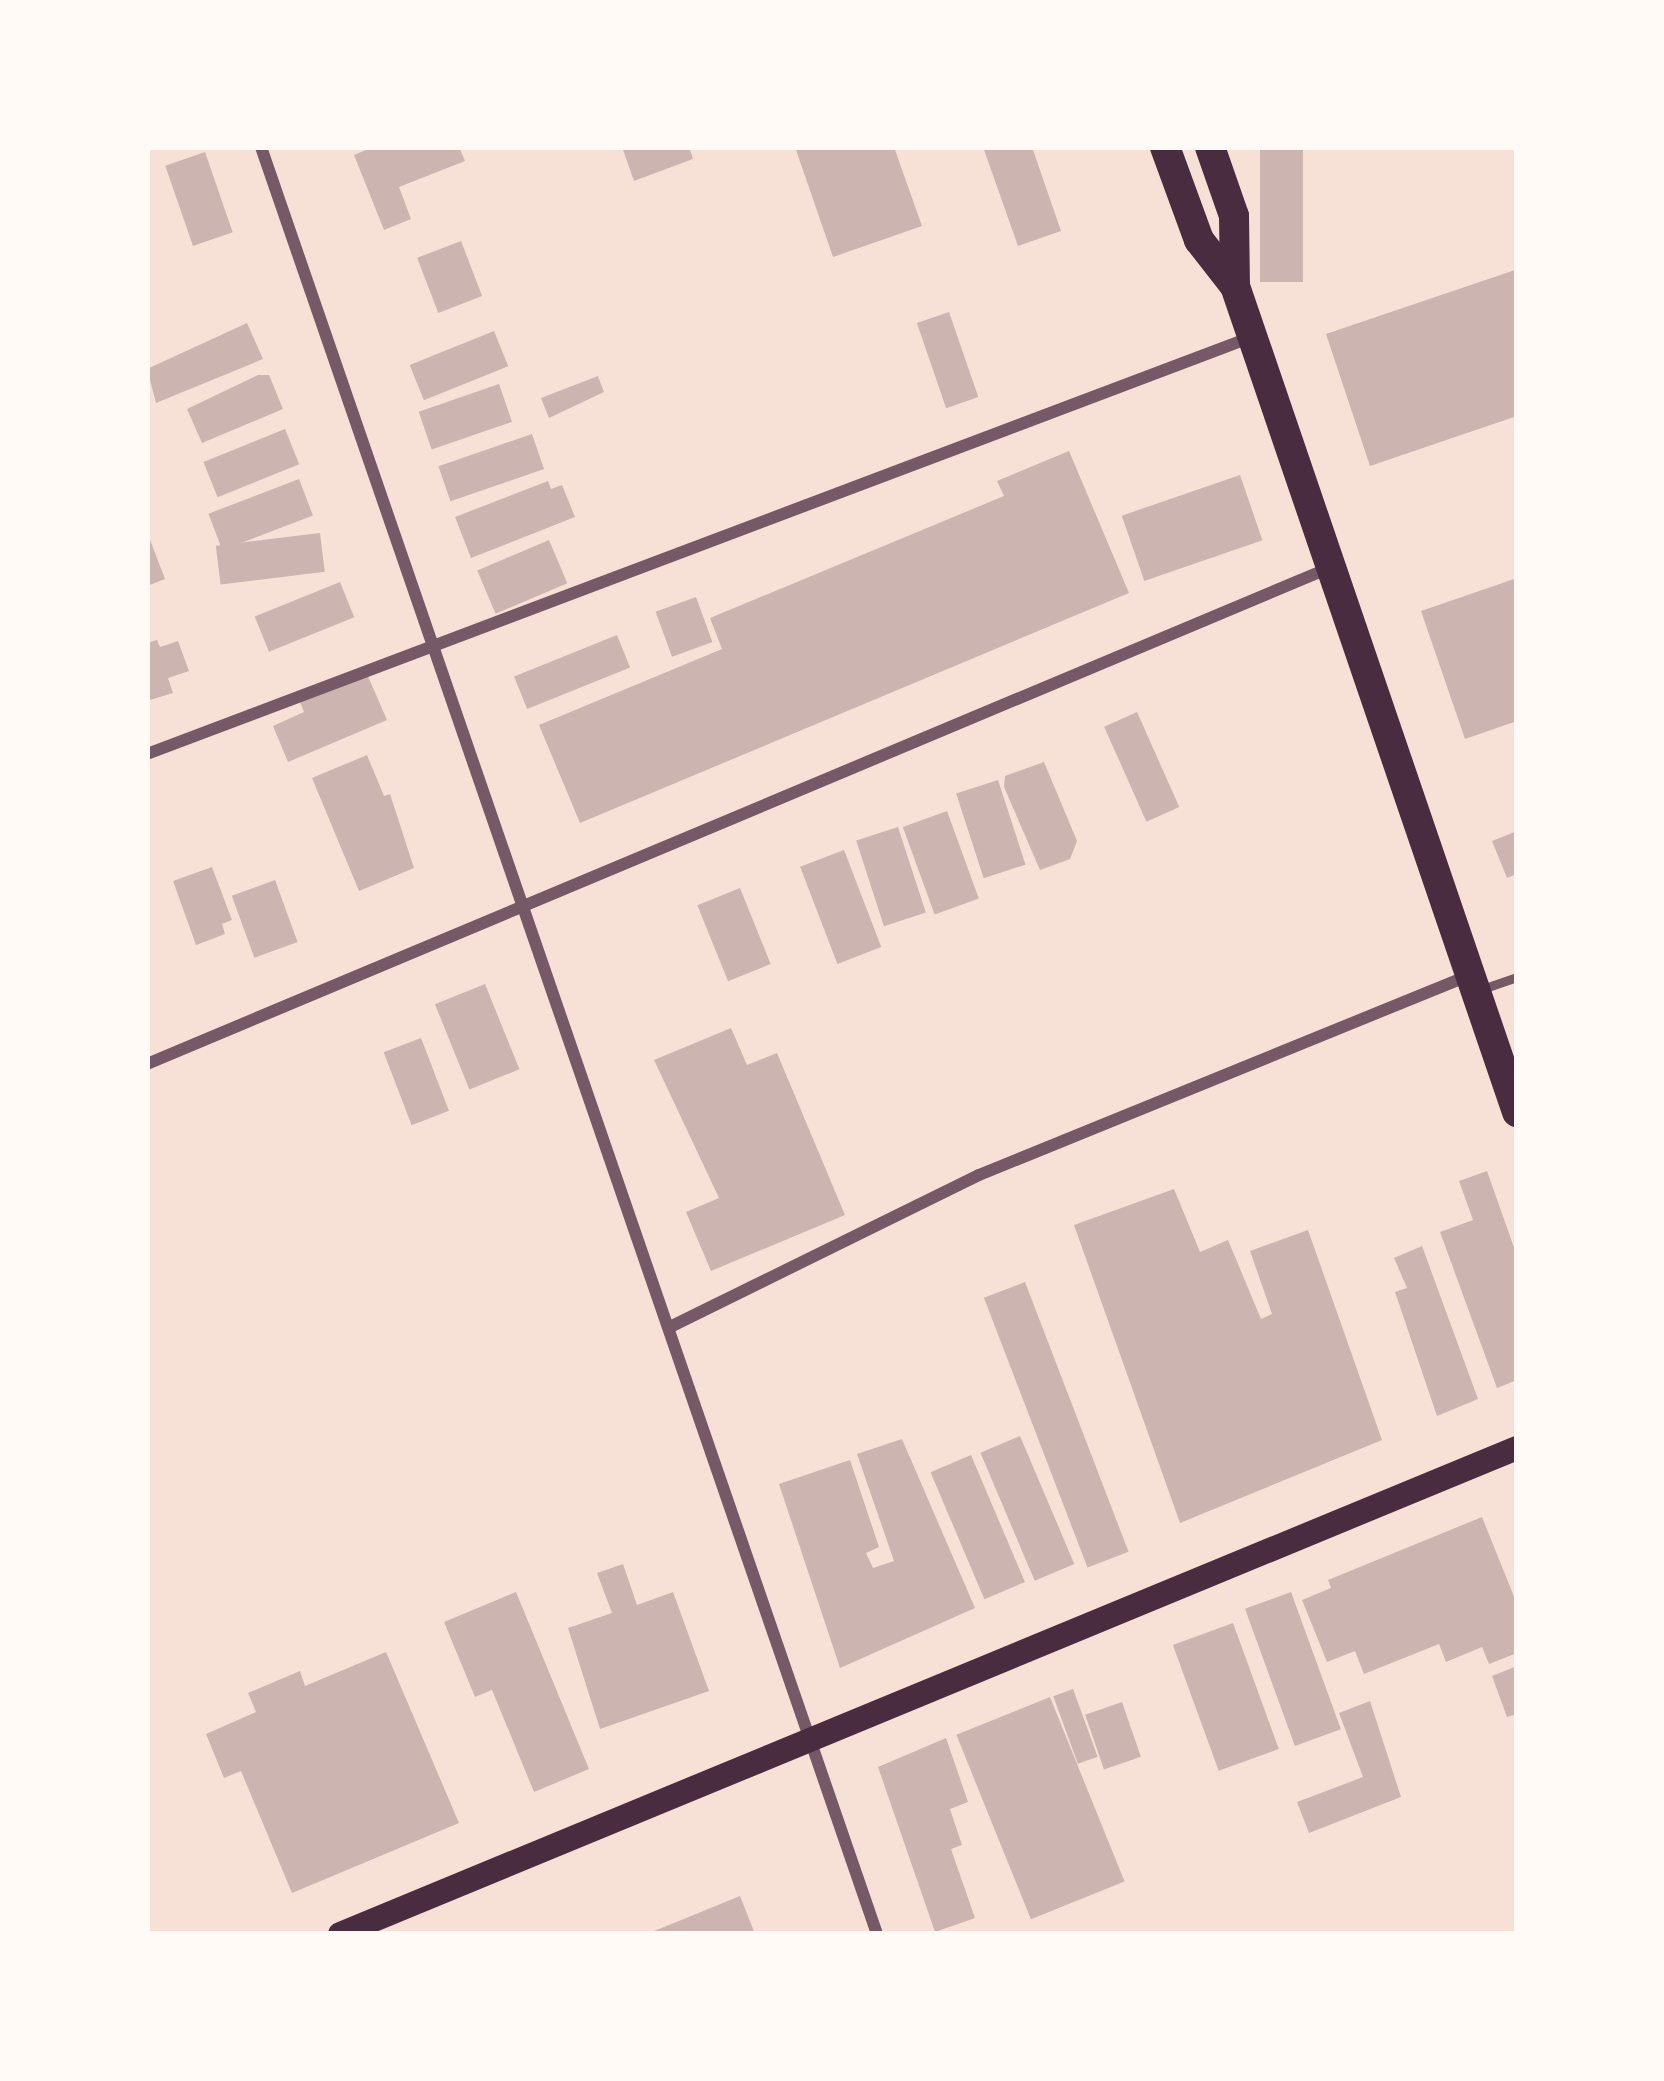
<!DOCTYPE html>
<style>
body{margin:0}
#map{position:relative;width:1664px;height:2081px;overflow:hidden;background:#f7e1d7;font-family:"Work Sans",sans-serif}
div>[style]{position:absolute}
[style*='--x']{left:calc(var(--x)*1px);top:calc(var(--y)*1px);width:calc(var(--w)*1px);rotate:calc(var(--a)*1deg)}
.building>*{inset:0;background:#ccb4b1;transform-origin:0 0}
.service>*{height:9px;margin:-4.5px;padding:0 4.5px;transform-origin:4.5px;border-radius:4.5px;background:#755966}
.minor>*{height:12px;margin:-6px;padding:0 6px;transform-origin:6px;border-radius:6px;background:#755966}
.secondary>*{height:24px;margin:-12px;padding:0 12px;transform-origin:12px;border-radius:12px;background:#4a2c40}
.primary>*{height:30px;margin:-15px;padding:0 15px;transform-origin:15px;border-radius:15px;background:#4a2c40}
span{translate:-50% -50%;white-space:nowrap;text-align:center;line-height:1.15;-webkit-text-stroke:12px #fffaf5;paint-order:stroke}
.frame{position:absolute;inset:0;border:150px solid #fffaf5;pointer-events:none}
</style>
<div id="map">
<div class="building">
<i style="clip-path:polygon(373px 147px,459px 147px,465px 161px,399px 187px,411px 219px,384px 230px,354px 155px)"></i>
<i style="clip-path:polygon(622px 147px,689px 147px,693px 159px,634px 181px)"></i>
<i style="clip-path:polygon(795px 147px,894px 147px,922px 226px,833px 257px)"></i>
<i style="clip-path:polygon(983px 147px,1032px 147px,1061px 231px,1018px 246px)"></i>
<i style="left:1260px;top:147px;width:43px;height:135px"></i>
<i style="left:205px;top:152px;width:85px;height:42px;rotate:71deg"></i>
<i style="left:461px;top:241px;width:59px;height:47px;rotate:69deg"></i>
<i style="clip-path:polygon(1515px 270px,1517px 416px,1370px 466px,1326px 334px)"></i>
<i style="left:949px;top:312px;width:90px;height:34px;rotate:71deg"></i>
<i style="clip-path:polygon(247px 323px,263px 359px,156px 403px,147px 369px)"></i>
<i style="left:494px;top:331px;width:38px;height:91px;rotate:68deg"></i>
<i style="clip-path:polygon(258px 375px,269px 375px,283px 409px,202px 443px,187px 409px)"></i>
<i style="clip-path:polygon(598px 376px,604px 392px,549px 418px,541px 398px)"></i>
<i style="left:499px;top:384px;width:40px;height:85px;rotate:71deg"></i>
<i style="left:285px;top:429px;width:38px;height:88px;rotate:68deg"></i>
<i style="left:532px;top:434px;width:37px;height:99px;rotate:71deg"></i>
<i style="clip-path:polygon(1069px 451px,1129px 593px,580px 823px,539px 725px,722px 649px,710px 618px,1004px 496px,997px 481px)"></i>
<i style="left:1240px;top:475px;width:69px;height:125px;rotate:71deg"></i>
<i style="left:299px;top:479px;width:39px;height:97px;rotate:69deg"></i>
<i style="clip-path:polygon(548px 481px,551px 489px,562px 485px,575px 517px,471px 558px,455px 517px)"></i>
<i style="clip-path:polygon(147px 532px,165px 579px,147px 586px)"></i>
<i style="left:320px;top:533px;width:39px;height:105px;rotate:83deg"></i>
<i style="left:549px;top:540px;width:47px;height:78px;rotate:67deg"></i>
<i style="clip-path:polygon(1517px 578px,1517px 721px,1465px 739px,1421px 611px)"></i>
<i style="left:340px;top:582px;width:38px;height:92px;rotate:68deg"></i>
<i style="left:696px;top:597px;width:48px;height:43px;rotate:70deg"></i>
<i style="left:617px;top:635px;width:35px;height:111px;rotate:68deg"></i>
<i style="clip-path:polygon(157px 640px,160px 647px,178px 641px,189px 671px,168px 678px,173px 693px,147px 701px,147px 643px)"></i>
<i style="clip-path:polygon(367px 674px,387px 720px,288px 762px,273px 726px,304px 712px,300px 702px)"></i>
<i style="left:1137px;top:712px;width:104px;height:36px;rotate:66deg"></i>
<i style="clip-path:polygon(367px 755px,384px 796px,390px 794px,414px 868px,359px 891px,312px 778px)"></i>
<i style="clip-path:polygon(1044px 762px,1077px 841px,1070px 859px,1040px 870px,1004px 787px,1005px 776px)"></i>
<i style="left:998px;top:780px;width:89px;height:44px;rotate:72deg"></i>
<i style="left:947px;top:811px;width:93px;height:47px;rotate:70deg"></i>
<i style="left:898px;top:827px;width:90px;height:44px;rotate:72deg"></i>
<i style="clip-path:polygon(1517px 831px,1517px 874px,1507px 878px,1492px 841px)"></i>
<i style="left:844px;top:850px;width:104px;height:47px;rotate:69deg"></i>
<i style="clip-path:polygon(212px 867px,232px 920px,222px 924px,225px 934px,196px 945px,173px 881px)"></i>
<i style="left:275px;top:880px;width:66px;height:46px;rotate:70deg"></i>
<i style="left:740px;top:888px;width:82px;height:46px;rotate:68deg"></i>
<i style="left:485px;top:984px;width:92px;height:54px;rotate:68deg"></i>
<i style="clip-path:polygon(731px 1028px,747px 1065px,777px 1053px,845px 1215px,711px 1271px,686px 1212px,719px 1198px,654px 1060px)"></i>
<i style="left:421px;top:1038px;width:78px;height:40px;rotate:69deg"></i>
<i style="clip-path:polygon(1487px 1171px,1517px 1256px,1517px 1380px,1497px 1388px,1440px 1232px,1473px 1220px,1459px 1181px)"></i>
<i style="clip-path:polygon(1174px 1189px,1200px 1252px,1228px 1240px,1261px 1319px,1272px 1314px,1250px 1251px,1308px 1230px,1382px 1440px,1180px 1523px,1074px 1225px)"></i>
<i style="clip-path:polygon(1422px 1246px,1478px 1399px,1437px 1416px,1395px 1292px,1407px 1288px,1394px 1258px)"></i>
<i style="left:1025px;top:1282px;width:289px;height:44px;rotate:69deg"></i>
<i style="left:1020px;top:1436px;width:139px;height:43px;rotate:67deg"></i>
<i style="clip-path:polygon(902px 1439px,975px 1608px,840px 1668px,779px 1484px,850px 1460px,879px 1547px,866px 1553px,873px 1568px,894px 1561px,857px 1454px)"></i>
<i style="left:971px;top:1455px;width:138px;height:44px;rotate:67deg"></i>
<i style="clip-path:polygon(1482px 1517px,1517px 1604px,1517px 1653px,1489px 1664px,1482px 1647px,1446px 1662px,1439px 1644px,1364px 1674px,1355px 1651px,1327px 1662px,1302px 1600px,1331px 1588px,1328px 1580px)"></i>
<i style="clip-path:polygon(623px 1564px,637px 1605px,673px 1592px,709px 1691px,600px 1729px,568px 1628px,612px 1613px,597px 1573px)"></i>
<i style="clip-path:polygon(516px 1592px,589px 1769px,534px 1792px,492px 1690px,475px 1697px,444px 1622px)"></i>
<i style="left:1291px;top:1592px;width:146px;height:49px;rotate:70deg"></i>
<i style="left:1233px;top:1623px;width:134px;height:64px;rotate:70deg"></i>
<i style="clip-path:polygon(386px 1652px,459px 1823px,292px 1893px,241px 1771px,224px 1778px,206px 1734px,256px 1712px,248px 1693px,300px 1671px,305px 1686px)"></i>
<i style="clip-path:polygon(1517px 1666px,1517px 1714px,1507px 1717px,1492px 1676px)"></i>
<i style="left:1073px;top:1689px;width:72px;height:21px;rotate:70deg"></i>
<i style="left:1050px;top:1697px;width:199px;height:101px;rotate:68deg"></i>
<i style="clip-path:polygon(1370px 1701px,1401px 1797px,1309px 1833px,1297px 1802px,1363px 1777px,1339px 1713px)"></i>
<i style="left:1122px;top:1702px;width:58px;height:39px;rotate:71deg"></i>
<i style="clip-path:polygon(946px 1738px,968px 1802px,950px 1809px,962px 1845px,951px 1849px,975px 1918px,935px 1932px,878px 1767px)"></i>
<i style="clip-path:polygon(740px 1896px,755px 1934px,647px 1934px)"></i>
</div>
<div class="service">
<i style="--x:1482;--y:989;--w:37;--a:-19"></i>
</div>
<div class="minor">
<i style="--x:261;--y:147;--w:1890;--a:70.98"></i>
<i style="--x:147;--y:754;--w:1181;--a:-20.68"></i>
<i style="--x:147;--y:1064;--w:1280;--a:-22.76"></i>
<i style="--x:670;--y:1327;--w:344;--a:-26.2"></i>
<i style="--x:979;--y:1175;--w:530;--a:-22.16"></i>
</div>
<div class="secondary">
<i style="--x:340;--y:1934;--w:1273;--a:-22.44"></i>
</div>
<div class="primary">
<i style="--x:1165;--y:147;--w:99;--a:69.9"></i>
<i style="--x:1199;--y:240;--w:58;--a:52"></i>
<i style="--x:1235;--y:286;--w:873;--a:71.15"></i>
<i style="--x:1210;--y:147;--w:73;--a:70.8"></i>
<i style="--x:1234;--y:216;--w:70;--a:89.2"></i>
</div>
<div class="frame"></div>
</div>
